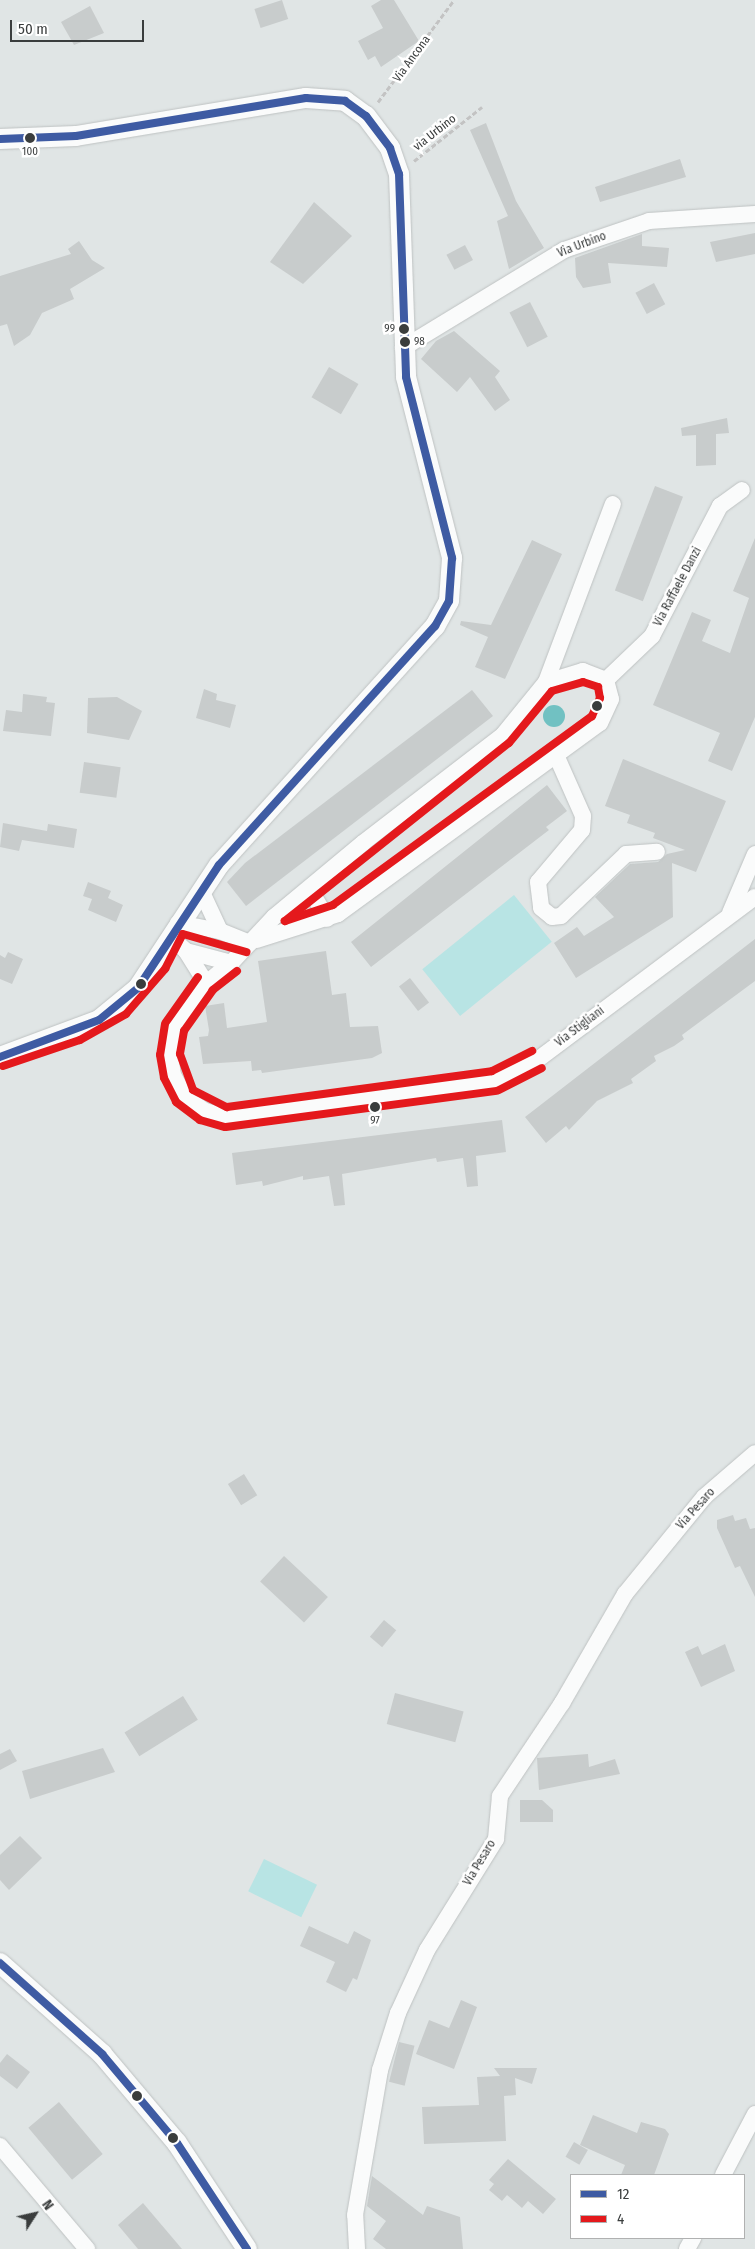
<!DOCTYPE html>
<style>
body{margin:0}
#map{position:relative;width:755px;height:2249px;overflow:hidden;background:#e0e5e5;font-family:"Fira Sans Condensed",sans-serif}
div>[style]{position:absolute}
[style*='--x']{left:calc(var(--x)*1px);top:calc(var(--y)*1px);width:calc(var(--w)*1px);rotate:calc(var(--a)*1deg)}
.green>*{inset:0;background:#b8e4e4;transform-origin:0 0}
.water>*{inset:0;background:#71c1c2}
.round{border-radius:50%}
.building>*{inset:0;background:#c8cccc;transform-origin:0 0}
.path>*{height:3px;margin-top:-1.5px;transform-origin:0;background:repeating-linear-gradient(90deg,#c3c3c3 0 5px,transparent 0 7.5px)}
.roads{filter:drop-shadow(0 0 1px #bec2c2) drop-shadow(0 0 1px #bec2c2)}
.minor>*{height:16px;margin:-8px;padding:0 8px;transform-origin:8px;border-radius:8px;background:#fafbfb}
.tertiary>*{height:20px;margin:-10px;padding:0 10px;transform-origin:10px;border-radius:10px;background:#fafbfb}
.bus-1>*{height:8px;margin:-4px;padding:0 4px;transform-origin:4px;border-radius:4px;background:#3e5ba3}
.bus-2>*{height:8px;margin:-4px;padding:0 4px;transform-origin:4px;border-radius:4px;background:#e4191c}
.dots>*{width:14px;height:14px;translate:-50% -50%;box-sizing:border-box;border:2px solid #fff;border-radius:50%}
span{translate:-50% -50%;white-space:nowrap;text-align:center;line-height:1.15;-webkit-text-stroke:5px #fff;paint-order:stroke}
.bus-label{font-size:11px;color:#3a3d3d}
.right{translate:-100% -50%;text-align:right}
.left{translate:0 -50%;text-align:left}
.street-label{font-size:12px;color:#3a3d3d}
.legend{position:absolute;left:570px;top:2174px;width:175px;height:65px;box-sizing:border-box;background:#fff;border:1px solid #b0b1b1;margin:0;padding:6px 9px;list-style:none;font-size:15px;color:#3a3d3d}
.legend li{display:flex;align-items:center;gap:10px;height:25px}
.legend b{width:25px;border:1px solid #b0b1b1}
.north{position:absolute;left:10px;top:2189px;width:50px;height:50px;-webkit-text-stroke:4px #fff;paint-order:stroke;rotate:55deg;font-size:14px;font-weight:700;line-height:20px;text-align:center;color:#3a3d3d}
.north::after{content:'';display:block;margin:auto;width:18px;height:22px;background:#3a3d3d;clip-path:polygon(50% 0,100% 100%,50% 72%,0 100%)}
.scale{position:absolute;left:10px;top:20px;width:134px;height:22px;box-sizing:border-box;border:2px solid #3a3d3d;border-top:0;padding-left:6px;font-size:15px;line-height:18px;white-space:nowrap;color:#3a3d3d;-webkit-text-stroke:4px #fff;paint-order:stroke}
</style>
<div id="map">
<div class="green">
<i style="left:514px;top:895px;width:60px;height:118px;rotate:51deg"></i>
<i style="left:264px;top:1859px;width:59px;height:36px;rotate:26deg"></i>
</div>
<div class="water">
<i class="round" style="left:543px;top:705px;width:22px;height:22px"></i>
</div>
<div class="building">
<i style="left:282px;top:0;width:20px;height:29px;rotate:72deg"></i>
<i style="clip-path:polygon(381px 0,394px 0,419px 41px,381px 67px,375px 56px,368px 60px,358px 41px,383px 28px,371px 6px)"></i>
<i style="clip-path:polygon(90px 6px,104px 33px,74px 45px,61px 22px)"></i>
<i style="clip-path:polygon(486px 123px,516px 201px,544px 248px,509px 269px,497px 221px,508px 216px,470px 130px)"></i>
<i style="clip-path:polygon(680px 159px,686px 177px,600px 202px,595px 187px)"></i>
<i style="clip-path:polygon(314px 202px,352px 236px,303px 284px,270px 262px)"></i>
<i style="clip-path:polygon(755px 233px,755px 254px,716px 262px,710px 242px)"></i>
<i style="clip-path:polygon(642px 234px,642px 246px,669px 248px,667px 267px,608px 263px,611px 283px,583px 288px,576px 277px,575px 258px)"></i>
<i style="clip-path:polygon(79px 241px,92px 260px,105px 268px,70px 289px,74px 299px,42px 313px,30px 335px,14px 346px,7px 324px,0 326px,0 276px,71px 254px,68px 249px)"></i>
<i style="left:465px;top:245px;width:17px;height:21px;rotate:62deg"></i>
<i style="left:654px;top:283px;width:24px;height:21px;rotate:62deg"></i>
<i style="left:530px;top:302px;width:39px;height:23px;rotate:63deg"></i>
<i style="clip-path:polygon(454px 331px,500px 371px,495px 377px,510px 400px,495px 411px,470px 377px,457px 392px,421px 359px,436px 341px)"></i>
<i style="left:329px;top:367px;width:34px;height:35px;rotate:30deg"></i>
<i style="clip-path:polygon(727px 418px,729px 433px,716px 434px,716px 465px,696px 466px,696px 435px,682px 436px,681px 428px)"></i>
<i style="left:655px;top:486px;width:30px;height:112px;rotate:21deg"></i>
<i style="clip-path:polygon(755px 538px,755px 717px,732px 771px,708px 761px,720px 733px,653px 705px,692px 612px,711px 620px,702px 641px,730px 653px,749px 598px,733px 591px)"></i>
<i style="clip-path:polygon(532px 540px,562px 554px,505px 679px,475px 667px,488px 637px,460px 625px,461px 621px,491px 625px)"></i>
<i style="clip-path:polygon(204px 689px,217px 694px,216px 700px,236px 705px,230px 728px,196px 718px)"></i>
<i style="clip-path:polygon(472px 690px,493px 716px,246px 906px,227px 882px,245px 863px)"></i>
<i style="clip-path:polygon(23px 694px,47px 697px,46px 702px,55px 703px,51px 736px,3px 731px,6px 710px,22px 712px)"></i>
<i style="clip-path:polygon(117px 697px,142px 711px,129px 740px,87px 733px,88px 698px)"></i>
<i style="clip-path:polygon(623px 759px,726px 801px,696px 872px,672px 863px,673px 917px,576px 978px,554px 943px,577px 927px,584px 936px,614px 917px,595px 897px,630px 864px,658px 862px,667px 854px,685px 850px,653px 838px,655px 833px,627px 823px,630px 815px,605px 806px)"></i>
<i style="left:84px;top:762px;width:37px;height:31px;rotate:8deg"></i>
<i style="clip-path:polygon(547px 785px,567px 811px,546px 827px,549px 830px,371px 967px,351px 942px)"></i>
<i style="clip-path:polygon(3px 823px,47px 831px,48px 824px,77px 829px,74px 848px,22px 840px,19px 851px,0 847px)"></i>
<i style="clip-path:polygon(88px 882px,111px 891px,108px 898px,123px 905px,116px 922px,88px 910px,92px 899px,83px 896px)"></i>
<i style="clip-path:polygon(755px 939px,755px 981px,682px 1035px,684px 1039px,674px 1046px,654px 1056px,656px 1061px,631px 1079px,633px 1083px,597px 1101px,569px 1130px,566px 1126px,546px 1143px,525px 1117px)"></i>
<i style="clip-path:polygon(326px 951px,332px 995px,346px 993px,350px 1027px,378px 1026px,382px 1053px,372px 1058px,262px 1073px,261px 1070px,252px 1071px,251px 1061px,203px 1064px,199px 1037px,208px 1036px,209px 1030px,205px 1006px,224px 1003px,227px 1028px,267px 1022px,258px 961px)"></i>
<i style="clip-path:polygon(8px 952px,23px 959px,12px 984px,0 979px,0 955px,5px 958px)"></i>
<i style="left:410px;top:978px;width:31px;height:14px;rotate:52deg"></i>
<i style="clip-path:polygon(502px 1120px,506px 1152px,476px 1156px,478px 1186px,467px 1187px,463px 1158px,437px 1162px,436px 1158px,342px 1174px,345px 1205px,334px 1206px,329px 1176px,303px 1180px,303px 1176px,263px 1186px,262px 1181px,236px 1185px,232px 1153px)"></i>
<i style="left:244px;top:1474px;width:25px;height:19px;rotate:58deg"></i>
<i style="clip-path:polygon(733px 1515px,735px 1521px,746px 1518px,750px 1529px,755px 1528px,755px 1597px,740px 1566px,735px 1568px,717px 1528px,717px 1520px)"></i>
<i style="left:284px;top:1556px;width:60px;height:35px;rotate:43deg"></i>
<i style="left:384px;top:1620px;width:16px;height:22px;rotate:40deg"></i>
<i style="clip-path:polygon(725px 1644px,735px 1671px,701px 1687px,685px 1652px,698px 1646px,702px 1655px)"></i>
<i style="left:395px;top:1693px;width:71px;height:32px;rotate:15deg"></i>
<i style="left:183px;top:1696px;width:28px;height:69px;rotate:58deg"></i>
<i style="clip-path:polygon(103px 1748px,115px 1772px,30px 1799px,22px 1771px)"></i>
<i style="clip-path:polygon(10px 1749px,17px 1761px,0 1770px,0 1754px)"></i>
<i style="clip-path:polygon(588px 1754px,589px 1767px,615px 1759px,620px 1774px,539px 1790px,537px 1758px)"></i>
<i style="clip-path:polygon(520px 1800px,542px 1800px,553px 1810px,553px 1822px,520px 1822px)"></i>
<i style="clip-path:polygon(20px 1836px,42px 1858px,9px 1890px,0 1880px,0 1855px)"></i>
<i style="clip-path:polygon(309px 1926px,348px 1944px,354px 1931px,371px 1940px,357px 1980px,353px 1978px,346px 1992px,326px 1982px,335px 1962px,300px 1946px)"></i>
<i style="clip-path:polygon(461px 2000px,477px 2007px,454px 2069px,416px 2054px,429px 2020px,449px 2028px)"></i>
<i style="left:399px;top:2042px;width:16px;height:41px;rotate:14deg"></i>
<i style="clip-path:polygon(7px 2054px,30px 2072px,17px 2089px,0 2076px,0 2063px)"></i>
<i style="clip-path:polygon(494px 2068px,537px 2068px,532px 2084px,515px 2078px,516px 2095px,504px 2096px,506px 2141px,424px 2144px,422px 2107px,479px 2105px,477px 2077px,500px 2076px)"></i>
<i style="left:59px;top:2102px;width:68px;height:40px;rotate:50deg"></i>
<i style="clip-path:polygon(593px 2115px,637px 2133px,641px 2122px,665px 2129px,669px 2134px,654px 2175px,621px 2175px,625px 2165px,580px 2145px)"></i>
<i style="left:574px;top:2142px;width:16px;height:17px;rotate:30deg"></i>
<i style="clip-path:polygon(508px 2159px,556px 2199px,543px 2214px,528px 2201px,522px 2208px,507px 2195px,502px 2201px,489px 2190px,494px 2184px,489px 2180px)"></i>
<i style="clip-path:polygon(372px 2176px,423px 2215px,427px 2206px,460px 2217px,463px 2249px,386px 2249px,373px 2239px,386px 2221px,367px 2206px)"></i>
<i style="clip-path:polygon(143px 2203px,182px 2249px,138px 2249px,118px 2225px)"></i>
</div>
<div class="path">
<i style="--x:378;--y:102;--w:127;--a:-53.3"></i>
<i style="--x:414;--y:161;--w:87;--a:-38.5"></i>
</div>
<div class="roads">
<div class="minor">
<i style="--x:403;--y:348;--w:188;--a:-31.3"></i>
<i style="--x:564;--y:250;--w:90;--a:-18.8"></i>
<i style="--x:649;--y:221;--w:106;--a:-3.8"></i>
<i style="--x:606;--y:680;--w:25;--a:-159"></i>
<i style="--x:583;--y:671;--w:39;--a:163"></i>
<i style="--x:546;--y:682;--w:68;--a:129.1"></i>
<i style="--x:503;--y:735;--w:177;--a:142.4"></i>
<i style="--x:363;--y:843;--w:116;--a:140.3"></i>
<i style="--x:274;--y:917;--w:63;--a:133.1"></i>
<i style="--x:231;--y:963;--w:32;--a:141"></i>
<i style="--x:206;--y:983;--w:54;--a:125.2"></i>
<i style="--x:175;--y:1027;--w:27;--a:100"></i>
<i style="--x:170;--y:1054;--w:21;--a:82"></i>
<i style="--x:173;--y:1075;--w:25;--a:61"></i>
<i style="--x:185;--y:1097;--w:24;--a:35"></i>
<i style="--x:205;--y:1111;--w:22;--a:16"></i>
<i style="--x:226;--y:1117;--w:271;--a:-7.6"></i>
<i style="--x:495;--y:1081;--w:47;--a:-26.6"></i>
<i style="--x:537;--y:1060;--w:272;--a:-36.8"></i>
<i style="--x:606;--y:680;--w:64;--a:-43.7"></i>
<i style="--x:652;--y:636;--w:147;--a:-62.4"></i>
<i style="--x:720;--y:506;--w:27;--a:-36"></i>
<i style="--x:546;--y:682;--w:190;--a:-69.4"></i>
<i style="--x:556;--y:755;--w:67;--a:66.1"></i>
<i style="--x:583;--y:816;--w:14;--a:94"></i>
<i style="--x:582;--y:830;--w:68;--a:130.2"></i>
<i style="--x:538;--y:882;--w:26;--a:83"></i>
<i style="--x:541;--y:908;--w:14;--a:39"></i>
<i style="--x:552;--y:917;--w:9;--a:-6"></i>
<i style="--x:561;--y:916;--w:90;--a:-43.6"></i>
<i style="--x:626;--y:854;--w:31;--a:-4"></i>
<i style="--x:201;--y:890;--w:45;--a:65.1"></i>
<i style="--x:311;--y:891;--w:32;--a:60"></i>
<i style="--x:730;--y:913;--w:64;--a:-67"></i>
<i style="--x:178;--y:923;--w:43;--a:10.8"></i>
<i style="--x:220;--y:931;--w:32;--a:22"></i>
<i style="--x:172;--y:938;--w:19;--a:43"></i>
<i style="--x:186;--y:951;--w:38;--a:58"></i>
<i style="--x:257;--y:940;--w:85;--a:-17.8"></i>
<i style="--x:338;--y:914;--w:324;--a:-36.1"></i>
<i style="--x:600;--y:723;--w:26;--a:-65"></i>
<i style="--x:611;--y:699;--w:20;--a:-105"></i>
<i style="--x:186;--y:951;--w:47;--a:14.9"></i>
<i style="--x:0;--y:2146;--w:135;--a:49.8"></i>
<i style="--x:723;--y:2175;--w:69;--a:-62.3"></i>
<i style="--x:357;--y:2249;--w:34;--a:-93"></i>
<i style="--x:355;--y:2215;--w:147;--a:-80.2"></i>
<i style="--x:380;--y:2070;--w:60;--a:-72.5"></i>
<i style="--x:398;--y:2013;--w:69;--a:-65.3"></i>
<i style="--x:427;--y:1950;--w:131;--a:-58.1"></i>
<i style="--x:496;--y:1839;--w:43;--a:-84.7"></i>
<i style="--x:500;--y:1796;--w:112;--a:-56.3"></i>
<i style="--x:562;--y:1703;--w:126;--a:-60"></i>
<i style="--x:625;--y:1594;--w:125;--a:-50.8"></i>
<i style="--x:704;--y:1497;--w:67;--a:-40.8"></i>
<i style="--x:687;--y:2249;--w:13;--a:-61"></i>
</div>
<div class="tertiary">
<i style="--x:0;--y:139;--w:76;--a:-2.3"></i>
<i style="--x:76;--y:136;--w:233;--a:-9.4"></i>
<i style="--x:306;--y:98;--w:39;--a:4"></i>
<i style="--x:345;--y:101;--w:26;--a:36"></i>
<i style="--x:366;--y:116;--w:40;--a:53"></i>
<i style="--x:390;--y:148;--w:28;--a:71"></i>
<i style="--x:399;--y:174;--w:203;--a:88"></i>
<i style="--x:406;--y:377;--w:187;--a:75.7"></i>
<i style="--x:452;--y:558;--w:43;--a:94"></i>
<i style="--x:449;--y:601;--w:29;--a:119"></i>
<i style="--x:435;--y:626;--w:322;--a:132.1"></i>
<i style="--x:219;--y:865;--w:147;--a:123.4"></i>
<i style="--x:138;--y:988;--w:50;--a:140.6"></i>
<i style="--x:99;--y:1020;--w:106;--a:159.5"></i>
<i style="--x:0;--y:1963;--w:137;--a:41.7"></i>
<i style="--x:102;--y:2054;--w:116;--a:49.9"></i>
<i style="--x:177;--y:2143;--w:127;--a:56.6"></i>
</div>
</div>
<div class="bus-1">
<i style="--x:0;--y:139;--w:76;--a:-2.3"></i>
<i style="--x:76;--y:136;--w:233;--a:-9.4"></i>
<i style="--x:306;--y:98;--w:39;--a:4"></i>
<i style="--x:345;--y:101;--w:26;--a:36"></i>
<i style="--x:366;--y:116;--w:40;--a:53"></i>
<i style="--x:390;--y:148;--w:28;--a:71"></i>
<i style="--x:399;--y:174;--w:203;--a:88"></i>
<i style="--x:406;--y:377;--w:187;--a:75.7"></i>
<i style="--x:452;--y:558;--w:43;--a:94"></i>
<i style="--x:449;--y:601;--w:29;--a:119"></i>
<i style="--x:435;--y:626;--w:322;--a:132.1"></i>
<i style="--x:219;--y:865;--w:147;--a:123.4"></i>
<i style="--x:138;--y:988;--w:50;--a:140.6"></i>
<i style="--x:99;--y:1020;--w:106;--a:159.5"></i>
<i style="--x:0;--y:1963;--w:137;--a:41.7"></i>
<i style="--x:102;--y:2054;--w:116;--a:49.9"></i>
<i style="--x:177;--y:2143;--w:127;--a:56.6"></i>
</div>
<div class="bus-2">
<i style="--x:583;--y:682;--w:16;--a:18"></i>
<i style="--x:598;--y:687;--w:11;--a:80"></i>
<i style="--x:600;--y:698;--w:20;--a:114"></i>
<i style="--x:592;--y:716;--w:321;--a:143.9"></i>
<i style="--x:333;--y:905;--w:51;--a:161.6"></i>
<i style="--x:285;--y:921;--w:286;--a:-38.5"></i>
<i style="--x:509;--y:743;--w:67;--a:-50.4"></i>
<i style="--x:552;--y:691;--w:32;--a:-16"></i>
<i style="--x:237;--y:971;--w:31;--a:142"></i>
<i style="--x:213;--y:990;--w:50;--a:125.3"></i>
<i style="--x:184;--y:1031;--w:23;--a:100"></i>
<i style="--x:180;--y:1054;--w:38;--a:70"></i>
<i style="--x:193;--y:1090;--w:38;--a:27"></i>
<i style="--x:227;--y:1107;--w:267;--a:-7.7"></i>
<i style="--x:492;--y:1071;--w:45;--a:-26.6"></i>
<i style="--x:166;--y:1022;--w:55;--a:-54.6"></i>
<i style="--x:165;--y:1024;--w:31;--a:99"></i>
<i style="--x:160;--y:1055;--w:23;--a:80"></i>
<i style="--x:164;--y:1078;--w:27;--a:63"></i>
<i style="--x:176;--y:1102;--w:30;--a:37"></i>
<i style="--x:200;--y:1120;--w:25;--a:16"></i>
<i style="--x:3;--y:1066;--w:81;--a:-18.7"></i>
<i style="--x:80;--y:1040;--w:53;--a:-29.5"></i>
<i style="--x:126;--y:1014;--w:60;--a:-49.1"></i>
<i style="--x:165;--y:969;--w:39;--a:-63"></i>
<i style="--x:183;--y:934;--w:66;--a:15.9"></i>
<i style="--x:499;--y:1090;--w:48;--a:-27.1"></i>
<i style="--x:226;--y:1127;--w:273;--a:-7.6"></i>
</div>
<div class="dots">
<i style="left:30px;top:138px;background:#3a3d3d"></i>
<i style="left:404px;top:329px;background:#3a3d3d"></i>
<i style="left:405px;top:342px;background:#3a3d3d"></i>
<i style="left:597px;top:706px;background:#3a3d3d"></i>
<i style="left:141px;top:984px;background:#3a3d3d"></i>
<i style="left:375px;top:1107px;background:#3a3d3d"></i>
<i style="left:137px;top:2096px;background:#3a3d3d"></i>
<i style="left:173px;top:2138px;background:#3a3d3d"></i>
</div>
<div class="bus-label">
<span style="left:30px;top:152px">100</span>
<span class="right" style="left:395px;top:329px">99</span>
<span class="left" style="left:414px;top:342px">98</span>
<span style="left:375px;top:1121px">97</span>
</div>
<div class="street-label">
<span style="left:412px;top:59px;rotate:-54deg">Via Ancona</span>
<span style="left:435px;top:133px;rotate:-38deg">via Urbino</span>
<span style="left:582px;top:245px;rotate:-21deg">Via Urbino</span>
<span style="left:678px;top:587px;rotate:-62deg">Via Raffaele Danzi</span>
<span style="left:580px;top:1027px;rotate:-37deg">Via Stigliani</span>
<span style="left:696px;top:1509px;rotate:-48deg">Via Pesaro</span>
<span style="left:480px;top:1863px;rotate:-59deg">Via Pesaro</span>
</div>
<ul class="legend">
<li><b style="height:6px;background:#3e5ba3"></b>12</li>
<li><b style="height:6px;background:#e4191c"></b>4</li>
</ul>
<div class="north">N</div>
<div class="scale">50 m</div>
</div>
